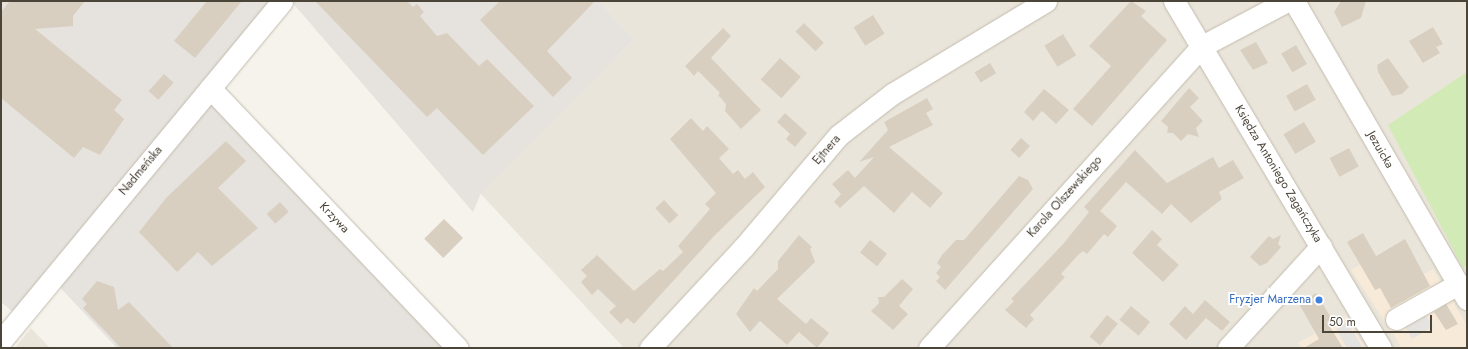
<!DOCTYPE html>
<meta charset="utf-8">
<style>
body{margin:0}
#map{position:relative;width:1468px;height:349px;overflow:hidden;background:#f6f3ec;font-family:Jost,sans-serif}
div>[style]{position:absolute}
[style*='--x']{left:calc(var(--x)*1px);top:calc(var(--y)*1px);width:calc(var(--w)*1px);rotate:calc(var(--a)*1deg)}
.residential>*{inset:0;background:#eae5da}
.commercial>*{inset:0;background:#f7ead8}
.industrial>*{inset:0;background:#e6e2dd}
.green>*{inset:0;background:#d2eab5}
.parking>*{inset:0;background:#e5e3e0;transform-origin:0 0}
.building>*{inset:0;background:#d8cfc1;transform-origin:0 0}
.roads{filter:drop-shadow(0 0 1px #c2bbae) drop-shadow(0 0 1px #c2bbae)}
.minor>*{height:21px;margin:-10.5px;padding:0 10.5px;transform-origin:10.5px;border-radius:10.5px;background:#fff}
.dots>*{width:11px;height:11px;translate:-50% -50%;box-sizing:border-box;border:2px solid #fff;border-radius:50%}
span{translate:-50% -50%;white-space:nowrap;text-align:center;line-height:1.15;-webkit-text-stroke:4px #fff;paint-order:stroke}
.street-label{font-size:12px;color:#4b4439}
.shop-label{font-size:12px;color:#366cbe}
.right{translate:-100% -50%;text-align:right}
.frame{position:absolute;inset:0;border:2px solid #4b4439;pointer-events:none}
.scale{position:absolute;left:1322px;top:315px;width:110px;height:18px;box-sizing:border-box;border:2px solid #4b4439;border-top:0;padding-left:5px;font-size:12px;line-height:14px;white-space:nowrap;color:#4b4439;-webkit-text-stroke:3px #fff;paint-order:stroke}
</style>
<div id="map">
<div class="residential">
<i style="clip-path:polygon(599px 1px,1467px 1px,1467px 348px,624px 348px,480px 193px,634px 40px)"></i>
<i style="clip-path:polygon(31px 328px,50px 348px,15px 348px)"></i>
</div>
<div class="commercial">
<i style="clip-path:polygon(1382px 252px,1402px 286px,1433px 269px,1467px 325px,1467px 348px,1402px 348px,1351px 270px)"></i>
<i style="clip-path:polygon(1346px 316px,1365px 348px,1301px 348px,1298px 343px)"></i>
</div>
<div class="industrial">
<i style="clip-path:polygon(1px 1px,280px 1px,208px 91px,448px 348px,117px 348px,53px 280px,21px 319px,1px 302px)"></i>
<i style="clip-path:polygon(291px 1px,599px 1px,634px 40px,481px 193px,473px 212px)"></i>
</div>
<div class="green">
<i style="clip-path:polygon(1467px 72px,1467px 265px,1463px 268px,1388px 125px)"></i>
</div>
<div class="parking">
<i style="left:1424px;top:312px;width:17px;height:24px;rotate:59deg"></i>
<i style="clip-path:polygon(1347px 322px,1363px 348px,1347px 348px,1336px 329px)"></i>
</div>
<div class="building">
<i style="clip-path:polygon(10px 1px,85px 1px,73px 16px,73px 26px,35px 29px,122px 100px,114px 110px,124px 119px,100px 155px,83px 147px,74px 158px,1px 98px,1px 12px)"></i>
<i style="clip-path:polygon(207px 1px,242px 1px,195px 58px,174px 41px)"></i>
<i style="clip-path:polygon(315px 1px,407px 1px,413px 7px,417px 4px,424px 12px,420px 16px,437px 36px,447px 33px,479px 66px,487px 59px,534px 106px,483px 155px,437px 108px,427px 117px)"></i>
<i style="clip-path:polygon(500px 1px,595px 1px,547px 51px,572px 78px,553px 97px,480px 20px)"></i>
<i style="clip-path:polygon(1131px 1px,1146px 11px,1141px 16px,1167px 40px,1092px 126px,1073px 109px,1111px 66px,1089px 46px)"></i>
<i style="clip-path:polygon(1341px 1px,1366px 1px,1361px 18px,1342px 27px,1334px 12px)"></i>
<i style="left:873px;top:15px;width:22px;height:23px;rotate:58deg"></i>
<i style="left:804px;top:23px;width:28px;height:12px;rotate:45deg"></i>
<i style="clip-path:polygon(1433px 27px,1443px 44px,1436px 47px,1440px 53px,1423px 63px,1409px 41px)"></i>
<i style="clip-path:polygon(723px 28px,731px 36px,711px 58px,761px 110px,741px 129px,725px 111px,726px 104px,718px 95px,720px 93px,698px 71px,694px 76px,685px 66px)"></i>
<i style="left:1063px;top:34px;width:25px;height:22px;rotate:58deg"></i>
<i style="clip-path:polygon(1256px 42px,1268px 63px,1253px 70px,1240px 50px)"></i>
<i style="left:1296px;top:45px;width:22px;height:17px;rotate:60deg"></i>
<i style="left:780px;top:58px;width:28px;height:29px;rotate:42deg"></i>
<i style="clip-path:polygon(1388px 58px,1409px 87px,1402px 94px,1392px 96px,1378px 72px,1377px 65px)"></i>
<i style="left:990px;top:63px;width:12px;height:18px;rotate:59deg"></i>
<i style="left:164px;top:74px;width:13px;height:23px;rotate:42deg"></i>
<i style="left:1307px;top:84px;width:18px;height:24px;rotate:61deg"></i>
<i style="clip-path:polygon(1189px 88px,1199px 98px,1190px 107px,1203px 121px,1196px 128px,1199px 137px,1188px 134px,1181px 141px,1173px 133px,1167px 133px,1168px 127px,1161px 121px)"></i>
<i style="clip-path:polygon(1044px 89px,1069px 110px,1056px 124px,1042px 111px,1033px 121px,1024px 112px)"></i>
<i style="clip-path:polygon(927px 98px,933px 109px,926px 113px,933px 125px,889px 147px,943px 193px,930px 208px,912px 192px,894px 213px,864px 186px,840px 208px,834px 202px,841px 194px,832px 184px,848px 170px,855px 178px,874px 157px,859px 162px,888px 130px,884px 122px)"></i>
<i style="clip-path:polygon(785px 113px,807px 133px,795px 147px,786px 139px,790px 134px,777px 122px)"></i>
<i style="clip-path:polygon(691px 118px,703px 131px,707px 126px,729px 149px,719px 158px,733px 174px,738px 170px,745px 179px,753px 172px,765px 187px,715px 235px,634px 324px,627px 318px,621px 324px,609px 312px,616px 306px,598px 289px,592px 295px,581px 282px,587px 276px,581px 270px,597px 255px,634px 291px,660px 269px,663px 271px,683px 252px,678px 246px,710px 209px,705px 204px,716px 193px,670px 139px)"></i>
<i style="left:1304px;top:122px;width:23px;height:24px;rotate:59deg"></i>
<i style="left:1021px;top:138px;width:12px;height:16px;rotate:42deg"></i>
<i style="clip-path:polygon(226px 141px,246px 161px,218px 188px,258px 228px,212px 266px,198px 252px,177px 272px,139px 232px,167px 197px)"></i>
<i style="left:1349px;top:148px;width:21px;height:22px;rotate:62deg"></i>
<i style="clip-path:polygon(1135px 150px,1167px 183px,1213px 157px,1219px 168px,1233px 160px,1244px 178px,1219px 192px,1222px 199px,1191px 223px,1171px 204px,1162px 214px,1126px 182px,1100px 211px,1117px 226px,1108px 237px,1104px 234px,1087px 254px,1083px 251px,1078px 255px,1061px 274px,1065px 277px,1030px 315px,1034px 319px,1026px 328px,1005px 310px,1014px 301px,1011px 299px,1064px 243px,1089px 212px,1084px 207px)"></i>
<i style="clip-path:polygon(1019px 176px,1028px 180px,1033px 189px,945px 290px,936px 281px,940px 277px,936px 273px,941px 267px,937px 263px,942px 255px,956px 240px,964px 240px)"></i>
<i style="left:664px;top:200px;width:21px;height:12px;rotate:47deg"></i>
<i style="left:280px;top:202px;width:13px;height:18px;rotate:48deg"></i>
<i style="left:444px;top:219px;width:27px;height:28px;rotate:45deg"></i>
<i style="clip-path:polygon(1152px 230px,1162px 239px,1157px 245px,1179px 265px,1163px 282px,1132px 253px)"></i>
<i style="clip-path:polygon(1363px 233px,1376px 256px,1405px 239px,1430px 286px,1391px 308px,1380px 288px,1375px 290px,1347px 242px)"></i>
<i style="clip-path:polygon(799px 235px,812px 247px,810px 249px,815px 262px,777px 299px,806px 324px,811px 318px,829px 333px,817px 348px,799px 332px,787px 345px,760px 321px,750px 332px,736px 314px,754px 288px,757px 291px,778px 269px,778px 261px)"></i>
<i style="clip-path:polygon(1281px 235px,1278px 244px,1281px 247px,1267px 263px,1260px 266px,1250px 257px,1269px 236px,1273px 239px)"></i>
<i style="left:870px;top:240px;width:22px;height:16px;rotate:39deg"></i>
<i style="clip-path:polygon(902px 279px,913px 289px,899px 306px,908px 314px,893px 330px,871px 311px,879px 303px,878px 297px,884px 297px)"></i>
<i style="clip-path:polygon(97px 281px,114px 287px,118px 310px,129px 302px,173px 348px,121px 348px,83px 308px,87px 304px,82px 299px)"></i>
<i style="clip-path:polygon(1316px 293px,1332px 319px,1327px 322px,1343px 348px,1304px 348px,1319px 339px,1299px 304px)"></i>
<i style="clip-path:polygon(1205px 300px,1230px 322px,1222px 331px,1206px 318px,1186px 340px,1169px 324px,1185px 306px,1193px 314px)"></i>
<i style="clip-path:polygon(1446px 304px,1458px 324px,1446px 330px,1434px 312px)"></i>
<i style="left:1131px;top:306px;width:25px;height:18px;rotate:40deg"></i>
<i style="left:1107px;top:315px;width:14px;height:28px;rotate:39deg"></i>
</div>
<div class="roads">
<div class="minor">
<i style="--x:1174;--y:1;--w:404;--a:59.2"></i>
<i style="--x:1294;--y:1;--w:345;--a:59.9"></i>
<i style="--x:210;--y:88;--w:359;--a:46.4"></i>
<i style="--x:1396;--y:319;--w:71;--a:-29.4"></i>
<i style="--x:1;--y:341;--w:441;--a:-50.4"></i>
<i style="--x:650;--y:348;--w:137;--a:-47.1"></i>
<i style="--x:743;--y:248;--w:148;--a:-49.7"></i>
<i style="--x:839;--y:135;--w:67;--a:-37.7"></i>
<i style="--x:892;--y:94;--w:180;--a:-31.1"></i>
<i style="--x:929;--y:348;--w:407;--a:-47.9"></i>
<i style="--x:1202;--y:46;--w:96;--a:-27.9"></i>
<i style="--x:1228;--y:348;--w:138;--a:-47.6"></i>
</div>
</div>
<div class="dots">
<i style="left:1319px;top:300px;background:#3f7fe0"></i>
</div>
<div class="street-label">
<span style="left:827px;top:150px;rotate:-49deg">Ejtnera</span>
<span style="left:1380px;top:150px;rotate:60deg">Jezuicka</span>
<span style="left:141px;top:171px;rotate:-50deg">Nadmeńska</span>
<span style="left:1278px;top:174px;rotate:59deg">Księdza Antoniego Zagańczyka</span>
<span style="left:1065px;top:197px;rotate:-48deg">Karola Olszewskiego</span>
<span style="left:334px;top:218px;rotate:46deg">Krzywa</span>
</div>
<div class="shop-label">
<span class="right" style="left:1311px;top:300px">Fryzjer Marzena</span>
</div>
<div class="frame"></div>
<div class="scale">50 m</div>
</div>
